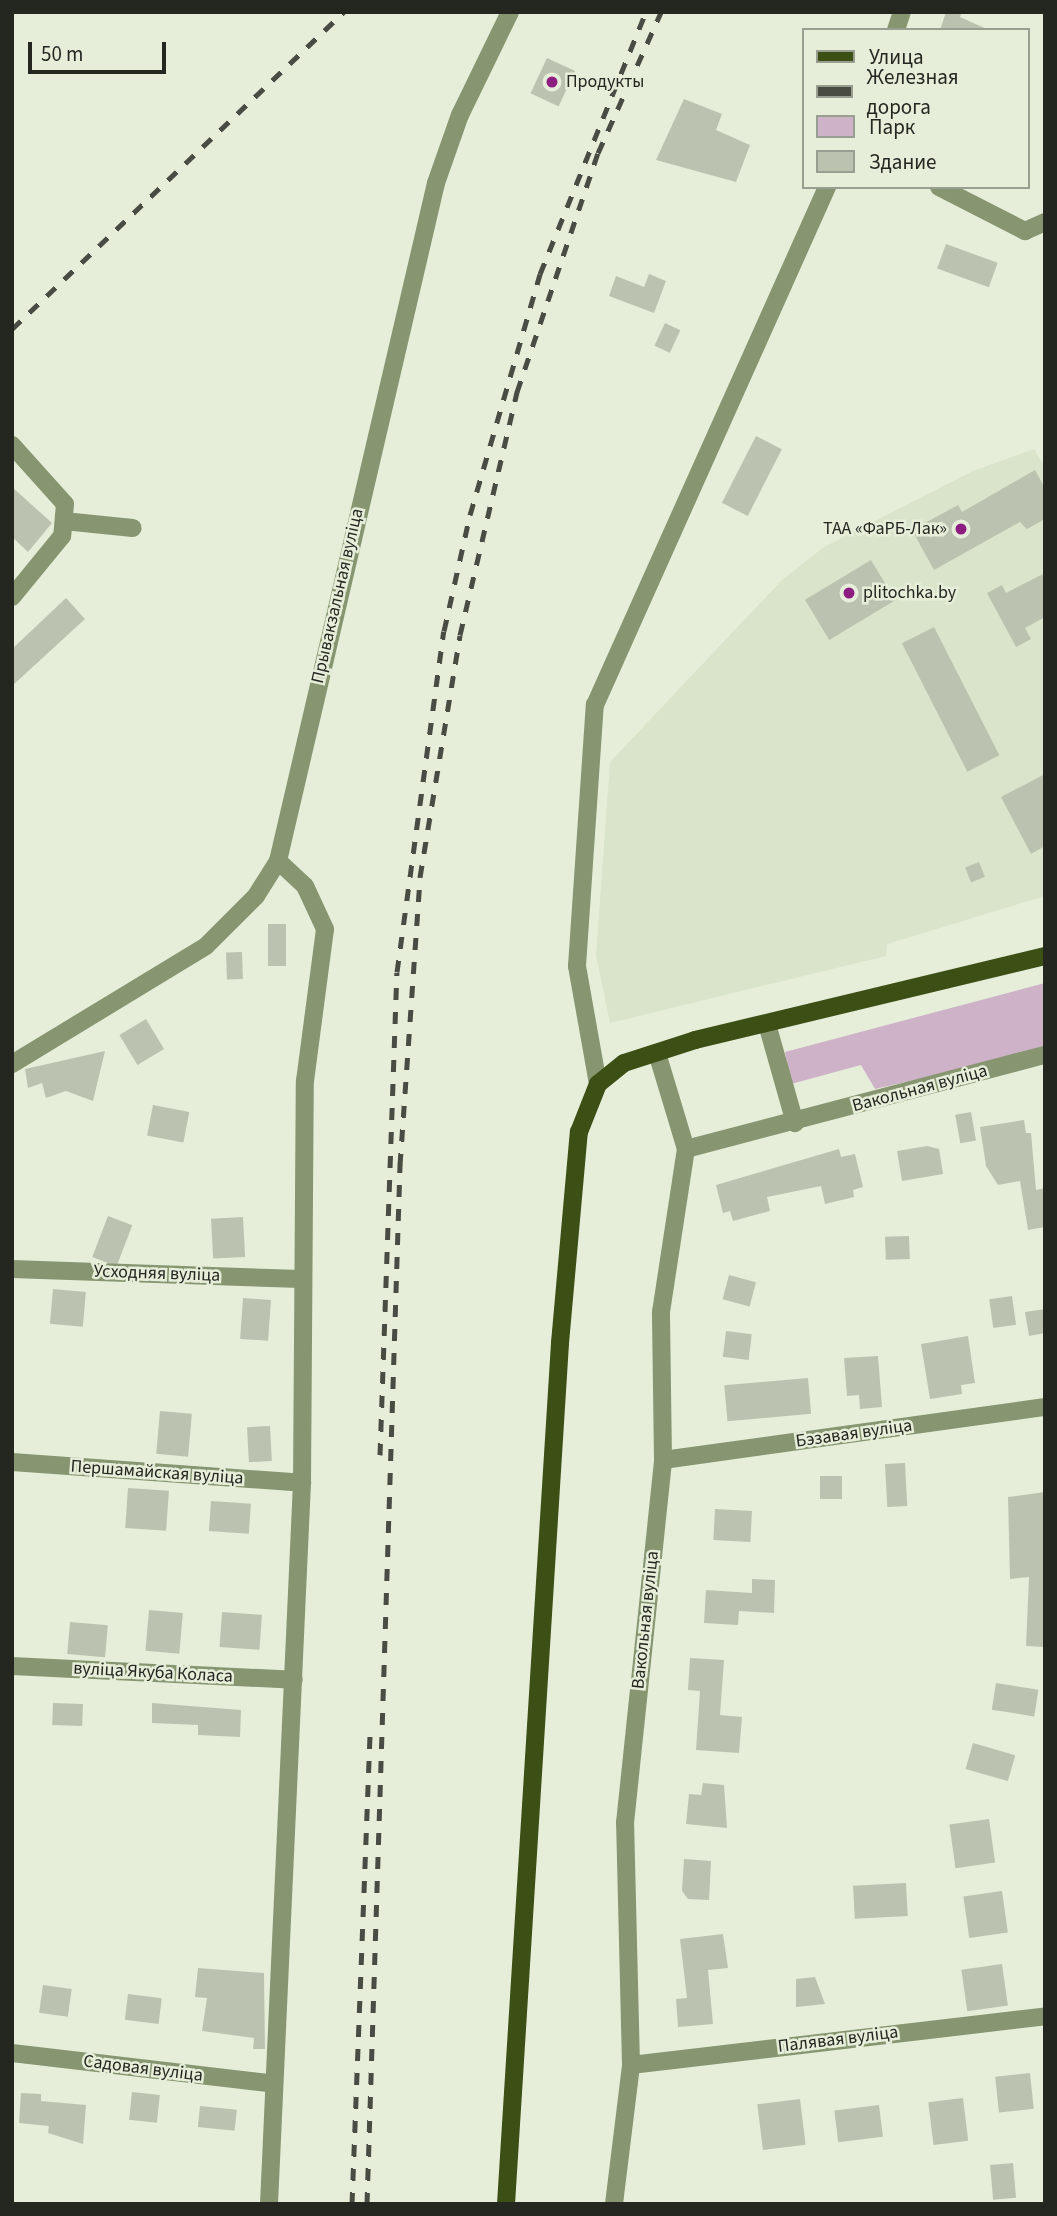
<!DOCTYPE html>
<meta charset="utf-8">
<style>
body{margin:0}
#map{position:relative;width:1057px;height:2216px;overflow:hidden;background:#e6eeda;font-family:"Source Sans 3",sans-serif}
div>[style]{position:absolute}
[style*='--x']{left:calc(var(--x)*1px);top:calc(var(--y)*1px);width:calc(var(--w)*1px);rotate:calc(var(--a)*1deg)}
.built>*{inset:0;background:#d9e4ca}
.green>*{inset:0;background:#cdb2c8}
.building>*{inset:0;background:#bbc3b0;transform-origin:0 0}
.minor>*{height:18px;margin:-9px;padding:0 9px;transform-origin:9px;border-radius:9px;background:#879670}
.major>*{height:18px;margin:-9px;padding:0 9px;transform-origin:9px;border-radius:9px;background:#3c4f14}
.rail>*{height:5px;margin-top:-2.5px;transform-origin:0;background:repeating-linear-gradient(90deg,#484c43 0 12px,transparent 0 24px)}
.dots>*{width:19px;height:19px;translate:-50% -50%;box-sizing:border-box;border:4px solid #e6eeda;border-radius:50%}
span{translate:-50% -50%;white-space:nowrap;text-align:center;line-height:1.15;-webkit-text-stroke:5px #e6eeda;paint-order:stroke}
.poi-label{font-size:18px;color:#242720}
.left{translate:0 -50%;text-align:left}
.right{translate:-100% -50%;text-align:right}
.street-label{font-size:18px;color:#242720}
.frame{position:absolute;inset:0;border:14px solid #242720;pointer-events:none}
.legend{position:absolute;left:802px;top:28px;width:228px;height:161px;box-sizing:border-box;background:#e6eeda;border:2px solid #989e90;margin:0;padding:9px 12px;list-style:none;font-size:21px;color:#242720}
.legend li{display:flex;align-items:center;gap:14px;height:35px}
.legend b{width:35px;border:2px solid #989e90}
.scale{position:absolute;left:28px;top:42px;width:138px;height:32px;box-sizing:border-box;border:4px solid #242720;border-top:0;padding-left:9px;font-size:21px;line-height:24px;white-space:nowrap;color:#242720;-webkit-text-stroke:5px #e6eeda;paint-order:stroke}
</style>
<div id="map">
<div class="built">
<i style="clip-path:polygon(1034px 449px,1045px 467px,1045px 896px,887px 944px,886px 956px,610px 1023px,596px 955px,610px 762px,782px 580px,824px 547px,973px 471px)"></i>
</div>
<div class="green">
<i style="clip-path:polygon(1045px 983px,1045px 1050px,875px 1089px,861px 1065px,791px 1084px,785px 1052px)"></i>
</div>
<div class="building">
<i style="clip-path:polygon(946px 12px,962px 12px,960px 17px,989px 30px,940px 30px)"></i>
<i style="left:547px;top:58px;width:31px;height:39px;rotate:25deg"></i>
<i style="clip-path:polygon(684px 99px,722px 114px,716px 130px,750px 145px,736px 182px,656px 160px)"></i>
<i style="left:946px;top:244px;width:55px;height:26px;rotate:20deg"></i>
<i style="clip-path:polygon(649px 274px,666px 281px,654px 313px,609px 296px,616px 276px,644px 287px)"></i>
<i style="left:665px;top:323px;width:17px;height:25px;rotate:25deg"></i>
<i style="left:756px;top:436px;width:29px;height:75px;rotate:27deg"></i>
<i style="clip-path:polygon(1035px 470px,1045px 488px,1045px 519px,1027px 529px,1020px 522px,934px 570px,912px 530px,958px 505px,962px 512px)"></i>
<i style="clip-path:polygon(12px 487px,52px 523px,28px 552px,12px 537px)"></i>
<i style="left:871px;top:560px;width:47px;height:77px;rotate:59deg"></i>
<i style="clip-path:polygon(1045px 573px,1045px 617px,1025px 628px,1031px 639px,1016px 647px,987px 593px,1002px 585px,1006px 593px)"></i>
<i style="clip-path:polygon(66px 598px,85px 619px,12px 686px,12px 649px)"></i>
<i style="left:934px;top:627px;width:144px;height:36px;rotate:63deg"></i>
<i style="clip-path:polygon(1045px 774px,1045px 846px,1031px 854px,1001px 797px)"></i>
<i style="left:979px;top:862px;width:16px;height:15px;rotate:68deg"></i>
<i style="left:268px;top:924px;width:18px;height:42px"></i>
<i style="left:242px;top:952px;width:27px;height:16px;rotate:88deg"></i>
<i style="left:146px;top:1019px;width:35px;height:31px;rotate:59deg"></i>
<i style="clip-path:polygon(105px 1051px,93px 1101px,66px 1091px,46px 1098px,42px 1083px,28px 1088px,25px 1069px)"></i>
<i style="left:153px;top:1105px;width:37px;height:31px;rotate:11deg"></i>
<i style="left:971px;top:1112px;width:29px;height:16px;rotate:80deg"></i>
<i style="clip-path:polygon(1024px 1120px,1026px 1133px,1031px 1133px,1036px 1190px,1045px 1188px,1045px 1227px,1028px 1230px,1020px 1181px,998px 1185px,986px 1166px,980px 1127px)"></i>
<i style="clip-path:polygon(927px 1146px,939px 1149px,943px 1174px,902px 1181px,897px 1151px)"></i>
<i style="clip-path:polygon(839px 1149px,841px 1157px,855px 1154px,863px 1187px,853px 1190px,854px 1197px,825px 1204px,821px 1186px,767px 1197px,770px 1211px,733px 1221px,730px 1211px,723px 1213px,716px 1185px)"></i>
<i style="left:108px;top:1216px;width:26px;height:44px;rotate:21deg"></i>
<i style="left:243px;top:1217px;width:40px;height:32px;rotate:87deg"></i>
<i style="left:909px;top:1236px;width:23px;height:24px;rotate:88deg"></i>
<i style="left:729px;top:1275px;width:28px;height:25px;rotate:15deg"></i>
<i style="left:53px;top:1289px;width:33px;height:35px;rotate:5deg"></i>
<i style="left:1012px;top:1296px;width:29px;height:23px;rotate:82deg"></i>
<i style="left:243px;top:1298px;width:28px;height:41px;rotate:4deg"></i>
<i style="clip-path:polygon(1045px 1309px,1045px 1333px,1029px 1336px,1025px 1312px)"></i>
<i style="left:726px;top:1331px;width:26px;height:26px;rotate:7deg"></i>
<i style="clip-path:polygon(968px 1336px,975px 1383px,961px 1385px,962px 1394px,930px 1399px,921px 1344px)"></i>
<i style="clip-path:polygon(878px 1356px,882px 1407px,860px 1409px,859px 1395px,847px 1396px,844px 1358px)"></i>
<i style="left:808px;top:1378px;width:36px;height:84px;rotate:85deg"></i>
<i style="left:160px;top:1411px;width:32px;height:43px;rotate:5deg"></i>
<i style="left:270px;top:1426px;width:35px;height:23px;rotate:87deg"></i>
<i style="left:905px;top:1463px;width:43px;height:20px;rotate:87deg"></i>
<i style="left:820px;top:1476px;width:22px;height:23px"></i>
<i style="left:128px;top:1488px;width:41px;height:40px;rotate:4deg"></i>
<i style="clip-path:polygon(1045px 1492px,1045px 1647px,1026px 1646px,1029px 1577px,1010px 1579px,1008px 1497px)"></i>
<i style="left:211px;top:1501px;width:40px;height:30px;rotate:4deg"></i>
<i style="left:715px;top:1509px;width:37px;height:31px;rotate:3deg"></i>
<i style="clip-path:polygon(752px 1579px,775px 1580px,774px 1613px,739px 1611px,738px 1625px,704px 1623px,706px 1590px,752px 1593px)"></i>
<i style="left:149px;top:1610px;width:34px;height:41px;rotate:5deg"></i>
<i style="left:222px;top:1612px;width:40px;height:35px;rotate:4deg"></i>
<i style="left:70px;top:1622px;width:38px;height:32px;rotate:5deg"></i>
<i style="clip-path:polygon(690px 1658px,724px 1660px,720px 1715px,742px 1717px,739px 1753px,696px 1750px,700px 1691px,688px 1690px)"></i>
<i style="left:996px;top:1683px;width:43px;height:27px;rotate:9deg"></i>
<i style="left:53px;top:1703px;width:30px;height:22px;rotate:2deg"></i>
<i style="clip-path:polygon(152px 1703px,241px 1710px,240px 1737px,198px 1735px,198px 1725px,152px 1723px)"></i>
<i style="left:973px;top:1743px;width:44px;height:27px;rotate:16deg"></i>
<i style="clip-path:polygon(703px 1783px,724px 1785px,727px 1828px,686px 1824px,689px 1794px,701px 1795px)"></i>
<i style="left:989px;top:1819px;width:44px;height:40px;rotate:82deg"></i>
<i style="clip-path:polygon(684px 1859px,711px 1861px,709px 1900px,688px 1899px,682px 1891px)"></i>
<i style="left:906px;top:1883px;width:33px;height:53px;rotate:87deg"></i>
<i style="left:1002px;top:1891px;width:42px;height:39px;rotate:82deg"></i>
<i style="clip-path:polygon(723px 1934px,728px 1968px,708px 1970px,713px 2024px,678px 2027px,676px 1999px,687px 1998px,680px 1939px)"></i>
<i style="left:1002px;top:1964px;width:42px;height:41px;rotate:82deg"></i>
<i style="clip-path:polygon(198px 1968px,264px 1973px,265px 2049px,253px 2049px,254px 2038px,202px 2031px,207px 1998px,195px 1997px)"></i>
<i style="clip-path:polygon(815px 1977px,825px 2004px,796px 2007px,796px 1979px)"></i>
<i style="left:43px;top:1985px;width:29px;height:28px;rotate:8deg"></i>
<i style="left:128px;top:1994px;width:34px;height:26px;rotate:7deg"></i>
<i style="left:1030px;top:2073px;width:36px;height:35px;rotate:84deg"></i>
<i style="left:132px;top:2092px;width:28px;height:28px;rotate:6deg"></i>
<i style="clip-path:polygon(21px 2093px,41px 2094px,41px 2101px,86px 2105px,83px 2144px,48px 2133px,49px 2126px,19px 2123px)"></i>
<i style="left:963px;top:2098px;width:43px;height:35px;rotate:83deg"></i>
<i style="left:800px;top:2099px;width:46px;height:43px;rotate:83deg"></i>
<i style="left:879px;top:2105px;width:32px;height:45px;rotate:83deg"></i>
<i style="left:200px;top:2106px;width:37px;height:21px;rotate:6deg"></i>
<i style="left:1013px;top:2163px;width:35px;height:23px;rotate:85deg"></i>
</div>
<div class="minor">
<i style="--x:896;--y:30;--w:19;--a:-72"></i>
<i style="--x:939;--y:187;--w:97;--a:27.1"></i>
<i style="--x:1025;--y:231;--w:22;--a:-24"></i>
<i style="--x:12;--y:445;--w:79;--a:48.1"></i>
<i style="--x:65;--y:504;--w:32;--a:95"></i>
<i style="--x:62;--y:536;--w:79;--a:129.3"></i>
<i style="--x:64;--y:521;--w:69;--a:5.8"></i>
<i style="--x:767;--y:1024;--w:103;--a:74.2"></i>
<i style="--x:657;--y:1053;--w:100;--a:73.2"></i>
<i style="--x:12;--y:1064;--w:227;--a:-31.3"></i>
<i style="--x:206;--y:946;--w:71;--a:-45"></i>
<i style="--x:256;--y:896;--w:41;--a:-57.8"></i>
<i style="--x:278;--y:861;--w:696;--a:-76.88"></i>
<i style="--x:436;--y:183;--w:72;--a:-70.6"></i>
<i style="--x:460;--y:115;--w:114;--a:-64.1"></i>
<i style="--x:598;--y:1084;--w:120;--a:-100.1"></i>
<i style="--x:577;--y:966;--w:262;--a:-86.1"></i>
<i style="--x:595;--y:705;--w:568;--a:-65.87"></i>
<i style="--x:12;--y:1269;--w:289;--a:2"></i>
<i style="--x:663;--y:1460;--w:386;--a:-7.9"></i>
<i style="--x:12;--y:1462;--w:291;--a:4.1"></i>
<i style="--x:12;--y:1666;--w:282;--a:2.8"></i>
<i style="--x:12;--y:2053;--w:264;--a:6.7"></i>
<i style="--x:631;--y:2065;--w:417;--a:-6.7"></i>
<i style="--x:269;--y:2204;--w:722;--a:-87.38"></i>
<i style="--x:302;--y:1483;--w:402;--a:-89.6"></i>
<i style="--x:305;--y:1081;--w:153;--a:-82.5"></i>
<i style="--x:325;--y:929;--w:47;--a:-114.9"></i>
<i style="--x:305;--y:886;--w:37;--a:-137"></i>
<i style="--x:614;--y:2204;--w:140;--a:-83"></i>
<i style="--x:631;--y:2065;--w:242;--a:-91.4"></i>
<i style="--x:625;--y:1823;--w:365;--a:-84"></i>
<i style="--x:663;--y:1460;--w:148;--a:-90.8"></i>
<i style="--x:661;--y:1312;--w:165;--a:-81.3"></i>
<i style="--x:686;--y:1149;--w:371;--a:-14.7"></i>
</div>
<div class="major">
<i style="--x:506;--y:2204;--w:863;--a:-86.41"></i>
<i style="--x:560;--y:1343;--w:212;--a:-84.9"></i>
<i style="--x:579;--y:1132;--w:52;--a:-68.4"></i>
<i style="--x:598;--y:1084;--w:33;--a:-39"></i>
<i style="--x:624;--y:1063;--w:75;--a:-17.9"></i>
<i style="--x:695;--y:1040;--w:360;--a:-13.5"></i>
</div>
<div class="rail">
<i style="--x:12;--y:329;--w:459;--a:-43.7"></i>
<i style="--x:380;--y:1455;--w:483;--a:-88"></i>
<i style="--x:397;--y:972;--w:344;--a:-82.2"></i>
<i style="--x:444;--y:631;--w:119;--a:-77.4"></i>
<i style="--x:470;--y:515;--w:251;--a:-73.8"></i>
<i style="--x:540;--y:274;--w:283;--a:-68"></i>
<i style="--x:352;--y:2204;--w:479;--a:-87.8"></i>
<i style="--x:367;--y:2204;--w:1040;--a:-88.18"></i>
<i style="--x:400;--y:1165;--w:289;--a:-86"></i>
<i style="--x:420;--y:877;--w:245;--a:-80.6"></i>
<i style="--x:460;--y:635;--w:250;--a:-76.8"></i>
<i style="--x:517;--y:392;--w:252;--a:-71.3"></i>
<i style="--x:598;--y:153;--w:154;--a:-65.9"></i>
</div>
<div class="dots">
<i style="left:552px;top:82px;background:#8d1d80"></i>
<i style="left:961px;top:529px;background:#8d1d80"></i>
<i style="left:849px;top:593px;background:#8d1d80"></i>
</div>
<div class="poi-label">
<span class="left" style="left:566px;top:82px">Продукты</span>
<span class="right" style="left:947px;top:529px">ТАА «ФаРБ-Лак»</span>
<span class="left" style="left:863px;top:593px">plitochka.by</span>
</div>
<div class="street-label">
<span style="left:338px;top:596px;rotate:-77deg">Прывакзальная вуліца</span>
<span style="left:920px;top:1089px;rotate:-15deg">Вакольная вуліца</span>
<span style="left:157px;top:1274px;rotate:2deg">Усходняя вуліца</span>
<span style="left:854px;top:1434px;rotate:-8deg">Бэзавая вуліца</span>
<span style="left:157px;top:1473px;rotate:4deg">Першамайская вуліца</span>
<span style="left:646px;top:1620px;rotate:-84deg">Вакольная вуліца</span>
<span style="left:153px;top:1673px;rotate:3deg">вуліца Якуба Коласа</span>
<span style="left:838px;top:2040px;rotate:-7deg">Палявая вуліца</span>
<span style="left:143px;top:2069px;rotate:7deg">Садовая вуліца</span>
</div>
<div class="frame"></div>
<ul class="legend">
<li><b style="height:9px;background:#3c4f14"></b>Улица</li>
<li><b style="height:9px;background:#484c43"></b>Железная дорога</li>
<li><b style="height:19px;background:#cdb2c8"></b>Парк</li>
<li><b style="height:19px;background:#bbc3b0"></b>Здание</li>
</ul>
<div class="scale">50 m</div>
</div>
